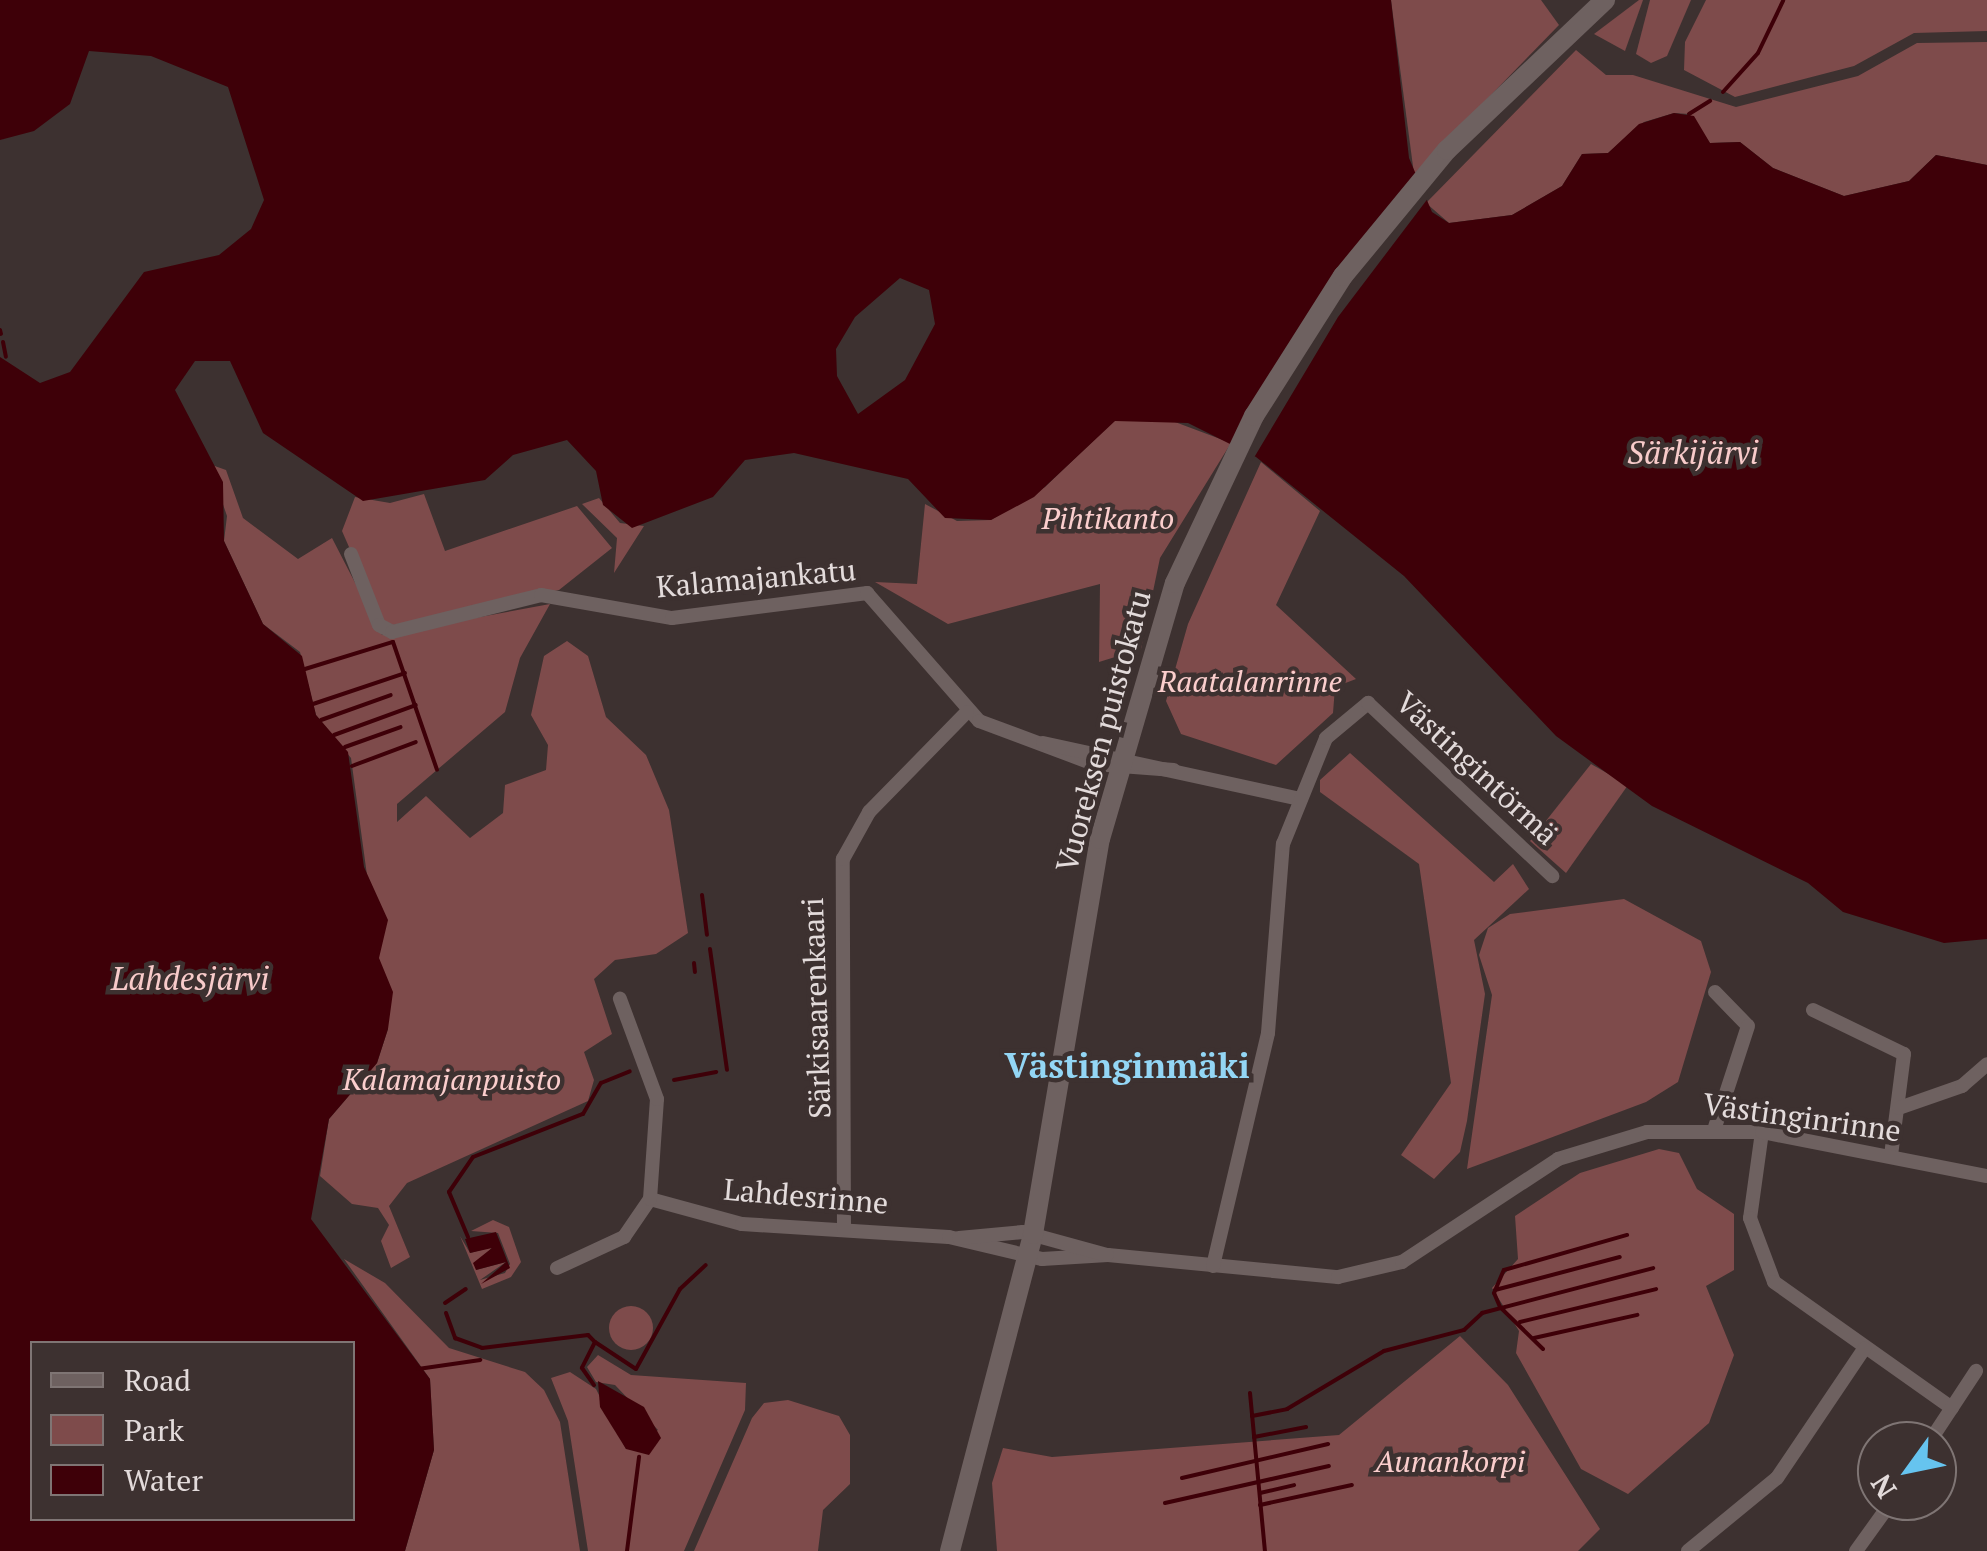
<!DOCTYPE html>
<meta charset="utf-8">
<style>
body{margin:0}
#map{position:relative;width:1987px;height:1551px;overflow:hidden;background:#3d3130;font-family:"PT Serif",serif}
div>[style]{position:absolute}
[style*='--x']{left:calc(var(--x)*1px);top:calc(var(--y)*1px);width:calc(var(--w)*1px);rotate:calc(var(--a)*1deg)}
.green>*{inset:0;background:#7e4b4b}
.round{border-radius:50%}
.water>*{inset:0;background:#3e0008}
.pier>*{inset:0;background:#3d3130}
.stream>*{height:4px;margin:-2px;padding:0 2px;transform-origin:2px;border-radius:2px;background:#3e0008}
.street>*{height:14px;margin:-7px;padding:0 7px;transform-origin:7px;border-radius:7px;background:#6e6160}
.secondary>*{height:20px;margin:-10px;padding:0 10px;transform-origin:10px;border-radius:10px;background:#6e6160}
span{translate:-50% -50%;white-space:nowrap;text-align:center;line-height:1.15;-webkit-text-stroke:9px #3d3130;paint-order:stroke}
.park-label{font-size:30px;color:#fbcecd;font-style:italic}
.street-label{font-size:30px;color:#e3dbdb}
.water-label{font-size:32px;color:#f8cbca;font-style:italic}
.quarter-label{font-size:35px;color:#93d6f5;font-weight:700}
.legend{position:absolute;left:30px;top:1341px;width:325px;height:180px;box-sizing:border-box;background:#3d3130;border:2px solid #7f7574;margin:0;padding:12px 18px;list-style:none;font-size:30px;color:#e3dbdb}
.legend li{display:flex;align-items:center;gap:20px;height:50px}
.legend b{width:50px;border:2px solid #7f7574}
.north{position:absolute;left:1857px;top:1421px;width:100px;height:100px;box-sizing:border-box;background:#3d3130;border:2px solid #7f7574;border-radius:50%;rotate:237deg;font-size:28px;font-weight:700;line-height:40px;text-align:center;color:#e3dbdb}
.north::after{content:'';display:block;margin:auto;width:35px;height:45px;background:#66c4ef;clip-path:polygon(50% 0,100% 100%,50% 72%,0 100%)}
</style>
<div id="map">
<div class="green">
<i style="clip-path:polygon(1391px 0,1541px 0,1559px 25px,1414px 174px)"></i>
<i style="clip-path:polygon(1643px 0,1625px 51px,1594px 34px,1639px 0)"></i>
<i style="clip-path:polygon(1650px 0,1691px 0,1667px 56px,1651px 63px,1636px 54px)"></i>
<i style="clip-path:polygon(1706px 0,1987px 0,1987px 31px,1914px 33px,1854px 66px,1735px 97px,1684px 70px,1685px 42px)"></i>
<i style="clip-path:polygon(1987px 42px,1987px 165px,1936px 155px,1909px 181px,1844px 196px,1773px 168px,1740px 142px,1710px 143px,1689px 114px,1674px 113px,1644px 122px,1608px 153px,1582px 154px,1562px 186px,1512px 215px,1449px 223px,1426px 203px,1576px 50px,1606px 75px,1633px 75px,1736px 107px,1858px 76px,1917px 43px)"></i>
<i style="clip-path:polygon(1167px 419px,1231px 443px,1160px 558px,1141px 649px,1099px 662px,1100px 584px,948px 624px,875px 582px,917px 584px,925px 504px,957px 521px,991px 520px,1045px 487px,1115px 420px)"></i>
<i style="clip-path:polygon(1261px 462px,1320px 511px,1276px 605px,1356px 679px,1335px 687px,1333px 713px,1276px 765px,1181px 734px,1166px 701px,1188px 624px)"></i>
<i style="clip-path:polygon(209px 464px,226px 470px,243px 518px,298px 559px,332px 538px,382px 635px,550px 604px,520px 658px,505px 712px,397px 804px,397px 822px,426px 796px,470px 838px,503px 813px,505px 785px,546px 770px,548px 745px,531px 715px,544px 656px,567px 641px,588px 656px,606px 717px,646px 755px,669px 810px,688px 933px,656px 954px,615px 960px,594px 979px,612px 1034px,584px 1052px,594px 1080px,588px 1101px,407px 1183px,389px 1206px,410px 1257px,391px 1268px,381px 1241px,389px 1225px,378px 1208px,352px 1204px,320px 1176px,329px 1119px,377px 1063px,388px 1029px,351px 758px,316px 715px,300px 652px,263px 624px,224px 541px,227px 516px)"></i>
<i style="clip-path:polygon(424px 494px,445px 551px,577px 506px,612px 548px,559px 590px,384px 627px,342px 531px,355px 497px,390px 503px)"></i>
<i style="clip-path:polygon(599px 498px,620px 523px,644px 526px,614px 573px,617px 538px,582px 504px)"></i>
<i style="clip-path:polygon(1350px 753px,1494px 882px,1513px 864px,1529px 889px,1474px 940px,1485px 994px,1467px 1121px,1460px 1152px,1434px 1179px,1401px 1155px,1451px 1083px,1419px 864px,1320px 792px,1320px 780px)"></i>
<i style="clip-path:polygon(1591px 764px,1628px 785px,1566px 873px,1530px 841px)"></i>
<i style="clip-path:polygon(1624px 899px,1701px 941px,1711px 972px,1678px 1082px,1646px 1102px,1467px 1169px,1492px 995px,1479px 955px,1488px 928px,1510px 914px)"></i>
<i style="clip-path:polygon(1659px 1149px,1679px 1153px,1697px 1189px,1734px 1214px,1734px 1270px,1706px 1286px,1734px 1355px,1709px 1423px,1628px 1494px,1581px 1469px,1516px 1353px,1519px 1331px,1492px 1288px,1518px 1259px,1515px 1216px,1580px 1173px)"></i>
<i style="clip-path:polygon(493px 1220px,509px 1227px,521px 1262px,511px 1277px,482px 1289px,460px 1236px,470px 1253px,492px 1247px,476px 1270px,506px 1262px,480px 1280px,505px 1273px,510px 1264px,498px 1233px,471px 1231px)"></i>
<i style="clip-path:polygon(344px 1259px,385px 1283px,449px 1348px,525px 1372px,544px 1390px,560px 1422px,580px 1551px,405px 1551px,434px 1450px,430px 1379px)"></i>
<i class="round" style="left:609px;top:1306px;width:44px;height:44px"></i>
<i style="clip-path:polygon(1460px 1336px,1508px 1385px,1600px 1529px,1578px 1551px,997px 1551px,992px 1483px,1003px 1448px,1052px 1457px,1339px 1435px)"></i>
<i style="clip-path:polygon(598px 1355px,631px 1375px,746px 1383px,745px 1410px,684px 1551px,588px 1551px,568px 1421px,551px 1378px,570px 1372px,596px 1389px,626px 1449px,658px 1430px,615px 1385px,596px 1382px,587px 1367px)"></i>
<i style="clip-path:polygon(788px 1400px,839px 1416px,850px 1435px,850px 1484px,823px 1510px,818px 1551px,694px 1551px,752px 1418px,764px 1403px)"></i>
</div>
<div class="water">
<i style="clip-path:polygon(evenodd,0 0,1391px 0,1409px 158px,1432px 212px,1449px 223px,1512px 215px,1562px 186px,1582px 154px,1608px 153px,1639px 124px,1674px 113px,1694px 116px,1710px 143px,1740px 142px,1773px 168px,1844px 196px,1909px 181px,1936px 155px,1987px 165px,1987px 939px,1944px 943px,1843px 912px,1808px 883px,1652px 806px,1556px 736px,1404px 576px,1256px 457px,1188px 423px,1115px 421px,1034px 497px,991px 520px,945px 518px,908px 479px,794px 453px,745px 460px,713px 497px,632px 528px,603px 505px,596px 471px,567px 440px,513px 455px,485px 480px,363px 501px,263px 433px,230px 361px,195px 361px,175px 390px,223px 482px,224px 541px,263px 624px,302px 656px,316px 715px,348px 752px,364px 867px,388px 920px,379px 958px,393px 992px,388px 1029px,377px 1063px,329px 1119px,311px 1219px,430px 1379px,434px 1450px,405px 1551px,0 1551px,0 357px,40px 383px,70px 372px,144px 272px,219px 255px,251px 229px,264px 200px,228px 87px,151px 56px,89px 51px,70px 104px,34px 131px,0 140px,0 0,900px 278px,929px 290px,935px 324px,905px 380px,858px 414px,837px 376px,836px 349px,855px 317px,900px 278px,0 0,32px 1344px,352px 1344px,352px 1518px,32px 1518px,32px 1344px)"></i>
<i style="clip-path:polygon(496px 1232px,510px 1268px,481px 1284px,506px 1262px,476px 1270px,473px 1263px,492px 1248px,470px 1253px,465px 1239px)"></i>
<i style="clip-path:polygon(598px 1381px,644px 1407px,661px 1438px,649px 1455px,626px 1449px,600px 1407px)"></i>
</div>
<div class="pier">
<i style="clip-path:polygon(1418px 172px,1429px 197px,1338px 317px,1252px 461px,1230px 448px)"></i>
</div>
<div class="stream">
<i style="--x:1723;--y:92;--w:52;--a:-48.1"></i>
<i style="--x:1758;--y:53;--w:58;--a:-64.3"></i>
<i style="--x:1689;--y:114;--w:25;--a:-32"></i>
<i style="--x:0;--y:330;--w:4;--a:76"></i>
<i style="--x:3;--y:342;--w:15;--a:79"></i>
<i style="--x:305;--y:669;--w:92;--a:-17.1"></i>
<i style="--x:393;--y:642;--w:135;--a:71"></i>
<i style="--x:313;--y:704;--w:97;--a:-18.6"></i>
<i style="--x:321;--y:720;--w:74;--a:-19.7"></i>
<i style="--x:334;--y:735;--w:87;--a:-20.1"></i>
<i style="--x:345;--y:747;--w:59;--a:-19.7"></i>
<i style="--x:352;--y:766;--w:68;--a:-20.6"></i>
<i style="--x:702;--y:895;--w:40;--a:82.9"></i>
<i style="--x:710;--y:949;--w:122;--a:82"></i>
<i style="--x:694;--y:963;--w:9;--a:84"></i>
<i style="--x:674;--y:1080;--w:43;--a:-10.8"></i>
<i style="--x:468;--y:1237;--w:49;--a:-112.9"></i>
<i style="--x:449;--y:1192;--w:42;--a:-55.6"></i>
<i style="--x:473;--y:1157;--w:118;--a:-21.4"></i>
<i style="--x:583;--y:1114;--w:36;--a:-60"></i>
<i style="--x:601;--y:1083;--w:31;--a:-22"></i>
<i style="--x:1495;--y:1290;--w:129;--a:-14.8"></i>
<i style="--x:445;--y:1303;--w:25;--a:-34"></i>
<i style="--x:446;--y:1313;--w:27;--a:70"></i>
<i style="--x:455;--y:1338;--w:29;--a:20"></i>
<i style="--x:482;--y:1348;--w:107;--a:-7"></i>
<i style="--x:588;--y:1335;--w:10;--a:45"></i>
<i style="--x:595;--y:1342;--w:29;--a:117"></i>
<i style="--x:582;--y:1368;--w:21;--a:55"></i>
<i style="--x:1520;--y:1322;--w:140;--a:-13.6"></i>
<i style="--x:1534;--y:1338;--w:106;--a:-12.6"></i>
<i style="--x:595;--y:1342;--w:49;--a:33.4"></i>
<i style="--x:636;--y:1369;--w:91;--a:-61.2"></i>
<i style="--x:680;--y:1289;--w:35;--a:-43"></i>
<i style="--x:1543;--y:1349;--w:60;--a:-135.7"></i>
<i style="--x:1500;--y:1307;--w:15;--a:-113"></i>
<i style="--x:1494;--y:1293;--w:25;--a:-67"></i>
<i style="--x:1504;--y:1270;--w:128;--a:-15.9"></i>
<i style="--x:418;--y:1369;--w:63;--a:-8.3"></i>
<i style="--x:1250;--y:1393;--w:159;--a:84.6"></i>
<i style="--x:1252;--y:1416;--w:36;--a:-11"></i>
<i style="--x:1287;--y:1409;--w:113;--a:-30.9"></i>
<i style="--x:1384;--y:1351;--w:83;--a:-14.7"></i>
<i style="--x:1464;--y:1330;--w:25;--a:-43"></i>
<i style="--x:1482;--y:1313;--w:177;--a:-14.7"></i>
<i style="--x:1254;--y:1437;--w:53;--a:-10.9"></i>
<i style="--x:1182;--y:1478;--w:150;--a:-13.1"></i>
<i style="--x:1260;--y:1493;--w:35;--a:-13"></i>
<i style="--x:1165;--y:1503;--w:168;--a:-12.7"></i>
<i style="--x:1260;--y:1505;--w:94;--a:-12.3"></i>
<i style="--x:627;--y:1551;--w:95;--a:-82.7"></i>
</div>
<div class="street">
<i style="--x:351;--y:554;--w:76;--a:68.5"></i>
<i style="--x:379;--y:625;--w:15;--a:28"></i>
<i style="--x:392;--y:632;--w:154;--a:-13.9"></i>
<i style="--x:541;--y:595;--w:133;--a:10"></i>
<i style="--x:672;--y:618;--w:197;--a:-7.3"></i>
<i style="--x:867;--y:593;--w:170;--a:48.8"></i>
<i style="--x:979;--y:721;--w:123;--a:20.5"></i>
<i style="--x:1094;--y:764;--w:80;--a:4.3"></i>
<i style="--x:1043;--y:743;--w:259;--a:12.3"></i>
<i style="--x:1715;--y:992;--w:47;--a:45.9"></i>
<i style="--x:1748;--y:1026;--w:106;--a:108.1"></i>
<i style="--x:1813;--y:1010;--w:101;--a:25.8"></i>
<i style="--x:1904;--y:1054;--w:103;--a:97.3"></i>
<i style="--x:1899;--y:1108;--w:67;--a:-19.2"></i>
<i style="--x:1962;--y:1086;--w:33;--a:-41"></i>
<i style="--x:1762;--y:1132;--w:87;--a:97.9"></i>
<i style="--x:1750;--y:1218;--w:68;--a:69.4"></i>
<i style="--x:1774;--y:1282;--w:218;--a:35.3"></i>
<i style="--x:650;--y:1199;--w:95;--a:15.2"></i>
<i style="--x:742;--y:1224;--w:207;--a:3.6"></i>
<i style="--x:949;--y:1237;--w:96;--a:13.3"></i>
<i style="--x:1042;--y:1259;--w:66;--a:-3.5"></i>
<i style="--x:1108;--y:1255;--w:231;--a:5.5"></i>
<i style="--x:1338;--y:1277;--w:66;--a:-13.2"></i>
<i style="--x:1402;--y:1262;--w:187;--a:-33.4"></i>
<i style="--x:1558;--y:1159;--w:93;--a:-16.9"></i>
<i style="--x:1647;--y:1132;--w:115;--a:0"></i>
<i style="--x:1762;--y:1132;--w:229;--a:11.1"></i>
<i style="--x:844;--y:1229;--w:370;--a:-90.2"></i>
<i style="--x:843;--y:859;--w:54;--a:-61"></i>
<i style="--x:869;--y:812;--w:140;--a:-45.6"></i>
<i style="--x:959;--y:1238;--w:64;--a:-5.4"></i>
<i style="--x:1023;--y:1232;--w:87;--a:15.3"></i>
<i style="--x:1213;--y:1266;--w:239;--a:-76.7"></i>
<i style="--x:1268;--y:1033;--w:190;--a:-85.5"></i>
<i style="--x:1283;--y:844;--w:114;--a:-67.9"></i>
<i style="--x:1326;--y:738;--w:55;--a:-39.8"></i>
<i style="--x:1368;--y:703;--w:253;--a:43.2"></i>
<i style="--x:557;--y:1268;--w:74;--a:-24.8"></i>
<i style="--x:624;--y:1237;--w:46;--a:-55.6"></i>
<i style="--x:650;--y:1199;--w:100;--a:-86"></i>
<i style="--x:657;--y:1099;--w:107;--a:-110.3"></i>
<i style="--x:1930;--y:1441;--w:84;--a:-56.7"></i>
<i style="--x:1688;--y:1551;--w:115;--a:-39.4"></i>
<i style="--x:1777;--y:1478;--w:156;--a:-56"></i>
<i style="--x:1856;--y:1551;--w:62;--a:-54.2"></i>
</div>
<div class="secondary">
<i style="--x:950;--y:1551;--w:328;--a:-75.3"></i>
<i style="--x:1033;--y:1234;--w:401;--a:-80.4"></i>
<i style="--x:1100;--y:839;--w:267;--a:-73.7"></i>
<i style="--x:1175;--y:583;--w:185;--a:-64.7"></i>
<i style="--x:1254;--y:416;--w:166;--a:-57.6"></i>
<i style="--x:1343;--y:276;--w:163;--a:-50.5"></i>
<i style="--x:1447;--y:150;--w:218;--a:-43.5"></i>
</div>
<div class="park-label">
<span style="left:1108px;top:518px">Pihtikanto</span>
<span style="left:1250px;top:681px">Raatalanrinne</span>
<span style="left:452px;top:1079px">Kalamajanpuisto</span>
<span style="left:1450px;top:1461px">Aunankorpi</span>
</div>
<div class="street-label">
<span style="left:756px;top:578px;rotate:-5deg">Kalamajankatu</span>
<span style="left:1103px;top:731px;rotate:-75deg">Vuoreksen puistokatu</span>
<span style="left:1477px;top:768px;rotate:43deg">Västingintörmä</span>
<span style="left:816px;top:1008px;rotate:-92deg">Särkisaarenkaari</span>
<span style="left:1802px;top:1117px;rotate:8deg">Västinginrinne</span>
<span style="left:806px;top:1196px;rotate:5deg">Lahdesrinne</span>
</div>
<div class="water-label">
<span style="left:1693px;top:452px">Särkijärvi</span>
<span style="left:190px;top:978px">Lahdesjärvi</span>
</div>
<div class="quarter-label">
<span style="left:1127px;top:1065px">Västinginmäki</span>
</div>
<ul class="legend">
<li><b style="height:12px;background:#6e6160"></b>Road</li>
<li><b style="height:28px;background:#7e4b4b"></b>Park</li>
<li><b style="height:28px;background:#3e0008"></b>Water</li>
</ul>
<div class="north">N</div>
</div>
